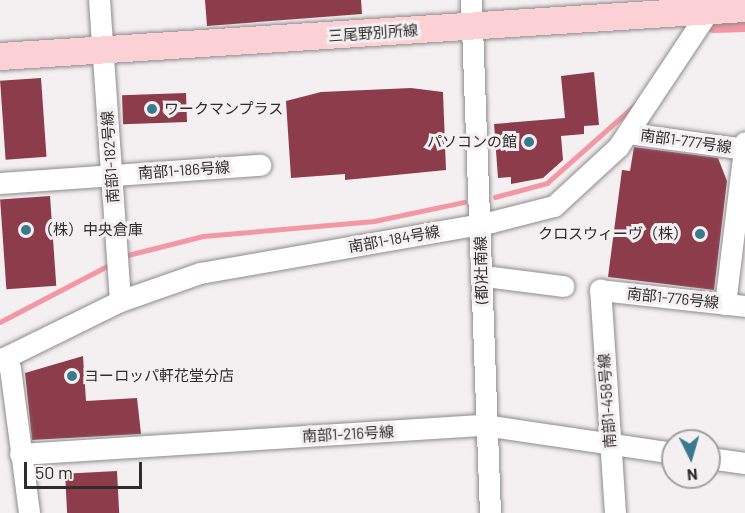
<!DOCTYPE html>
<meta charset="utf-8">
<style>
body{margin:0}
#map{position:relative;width:745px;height:513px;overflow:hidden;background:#f4eff0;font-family:Barlow,"Noto Sans JP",sans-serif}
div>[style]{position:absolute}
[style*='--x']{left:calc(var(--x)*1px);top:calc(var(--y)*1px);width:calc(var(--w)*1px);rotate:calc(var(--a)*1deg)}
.stream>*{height:4.5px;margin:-2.25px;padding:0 2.25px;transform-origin:2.25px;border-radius:2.25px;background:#f397a4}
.canal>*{height:16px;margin:-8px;padding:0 8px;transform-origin:8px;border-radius:8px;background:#f397a4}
.building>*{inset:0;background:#8d3c4b;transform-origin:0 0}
.roads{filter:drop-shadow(0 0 2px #8f8b8c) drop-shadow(0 0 2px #8f8b8c)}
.minor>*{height:21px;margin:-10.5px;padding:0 10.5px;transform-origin:10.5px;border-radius:10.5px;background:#fff}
.major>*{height:27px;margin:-13.5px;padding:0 13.5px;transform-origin:13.5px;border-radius:13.5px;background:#fbd1d6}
.dots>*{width:16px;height:16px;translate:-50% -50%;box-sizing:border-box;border:3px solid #f4eff0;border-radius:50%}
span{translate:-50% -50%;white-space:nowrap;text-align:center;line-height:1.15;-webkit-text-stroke:6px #f4eff0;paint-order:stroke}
.street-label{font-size:15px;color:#2e2c2c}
.poi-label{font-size:15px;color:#2e2c2c}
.left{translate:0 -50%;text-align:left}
.right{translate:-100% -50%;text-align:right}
.north{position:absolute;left:661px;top:429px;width:60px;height:60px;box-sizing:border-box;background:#f4eff0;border:2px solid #a5a1a2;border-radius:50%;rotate:175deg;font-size:16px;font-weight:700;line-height:24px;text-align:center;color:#2e2c2c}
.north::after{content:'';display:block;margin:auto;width:21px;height:27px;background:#3a7a8e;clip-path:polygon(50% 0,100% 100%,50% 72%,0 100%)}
.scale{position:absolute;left:24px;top:462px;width:118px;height:27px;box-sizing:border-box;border:3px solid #2e2c2c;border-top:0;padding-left:8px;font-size:18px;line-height:21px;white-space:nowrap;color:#2e2c2c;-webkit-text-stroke:4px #f4eff0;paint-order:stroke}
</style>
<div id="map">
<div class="stream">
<i style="--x:495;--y:197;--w:54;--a:-15.1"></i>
<i style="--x:547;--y:183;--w:118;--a:-41.6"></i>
<i style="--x:128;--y:255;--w:77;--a:-14.2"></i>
<i style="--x:203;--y:236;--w:172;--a:-5"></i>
<i style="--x:374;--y:221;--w:92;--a:-11.9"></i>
<i style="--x:0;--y:322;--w:121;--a:-27.6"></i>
</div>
<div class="canal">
<i style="--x:713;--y:25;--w:32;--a:-2"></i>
</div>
<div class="building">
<i style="clip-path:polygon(205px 0,361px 0,362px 14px,207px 26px)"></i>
<i style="clip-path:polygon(594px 72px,599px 125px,584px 126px,584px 134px,561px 136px,563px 160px,543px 178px,511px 184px,511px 177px,498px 178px,494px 124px,565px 118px,561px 76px)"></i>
<i style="left:41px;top:78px;width:79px;height:41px;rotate:86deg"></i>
<i style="clip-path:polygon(411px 88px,443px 92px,446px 170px,345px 180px,345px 174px,291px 178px,286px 101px,321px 92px)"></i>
<i style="left:186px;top:93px;width:29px;height:64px;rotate:88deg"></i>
<i style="clip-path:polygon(634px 147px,718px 158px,727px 181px,714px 290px,608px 277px,622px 170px,630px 171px)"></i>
<i style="left:50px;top:196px;width:90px;height:50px;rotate:86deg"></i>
<i style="clip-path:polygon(83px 356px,86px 401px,137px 398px,141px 434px,32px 440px,25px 373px)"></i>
<i style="left:117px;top:471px;width:42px;height:52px;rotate:87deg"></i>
</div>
<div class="roads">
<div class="minor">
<i style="--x:99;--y:0;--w:302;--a:86"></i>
<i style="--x:471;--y:0;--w:513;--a:87.88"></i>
<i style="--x:628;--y:133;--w:118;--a:7.8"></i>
<i style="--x:0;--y:183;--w:261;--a:-4"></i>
<i style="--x:492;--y:277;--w:72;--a:7.2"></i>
<i style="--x:725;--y:304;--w:163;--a:-83"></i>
<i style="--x:3;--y:358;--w:12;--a:55"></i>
<i style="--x:10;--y:368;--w:146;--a:82.5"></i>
<i style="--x:0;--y:360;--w:134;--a:-26.2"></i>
<i style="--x:120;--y:301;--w:85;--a:-19.3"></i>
<i style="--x:200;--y:273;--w:295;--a:-9.9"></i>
<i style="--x:491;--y:222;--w:65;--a:-14.3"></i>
<i style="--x:554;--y:206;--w:87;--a:-42.7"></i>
<i style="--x:618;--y:147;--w:164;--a:-56.4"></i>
<i style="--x:20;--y:454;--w:465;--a:-3.6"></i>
<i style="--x:484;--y:425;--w:191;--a:8.4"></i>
<i style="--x:709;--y:458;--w:36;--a:8"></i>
<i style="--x:615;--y:513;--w:224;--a:-93.8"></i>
<i style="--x:600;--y:290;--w:146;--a:6.3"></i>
</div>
<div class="major">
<i style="--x:0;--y:56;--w:747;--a:-3.69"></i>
</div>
</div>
<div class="dots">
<i style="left:152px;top:109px;background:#3a7a8e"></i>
<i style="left:529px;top:142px;background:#3a7a8e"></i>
<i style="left:26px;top:230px;background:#3a7a8e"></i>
<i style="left:700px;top:234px;background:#3a7a8e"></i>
<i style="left:72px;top:376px;background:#3a7a8e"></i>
</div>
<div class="street-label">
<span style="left:373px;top:33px;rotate:-4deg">三尾野別所線</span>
<span style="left:686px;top:141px;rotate:8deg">南部1-777号線</span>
<span style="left:110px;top:157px;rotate:-94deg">南部1-182号線</span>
<span style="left:184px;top:170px;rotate:-4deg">南部1-186号線</span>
<span style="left:394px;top:239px;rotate:-10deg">南部1-184号線</span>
<span style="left:481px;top:270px;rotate:-91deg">(都)社南線</span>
<span style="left:673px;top:298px;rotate:6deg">南部1-776号線</span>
<span style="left:607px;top:401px;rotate:-94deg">南部1-458号線</span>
<span style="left:348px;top:434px;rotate:-3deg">南部1-216号線</span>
</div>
<div class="poi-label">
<span class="left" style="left:164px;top:109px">ワークマンプラス</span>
<span class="right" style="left:517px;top:142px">パソコンの館</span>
<span class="left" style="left:38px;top:230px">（株）中央倉庫</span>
<span class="right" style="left:688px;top:234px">クロスウィーヴ（株）</span>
<span class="left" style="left:84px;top:376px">ヨーロッパ軒花堂分店</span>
</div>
<div class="north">N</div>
<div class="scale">50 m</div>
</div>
